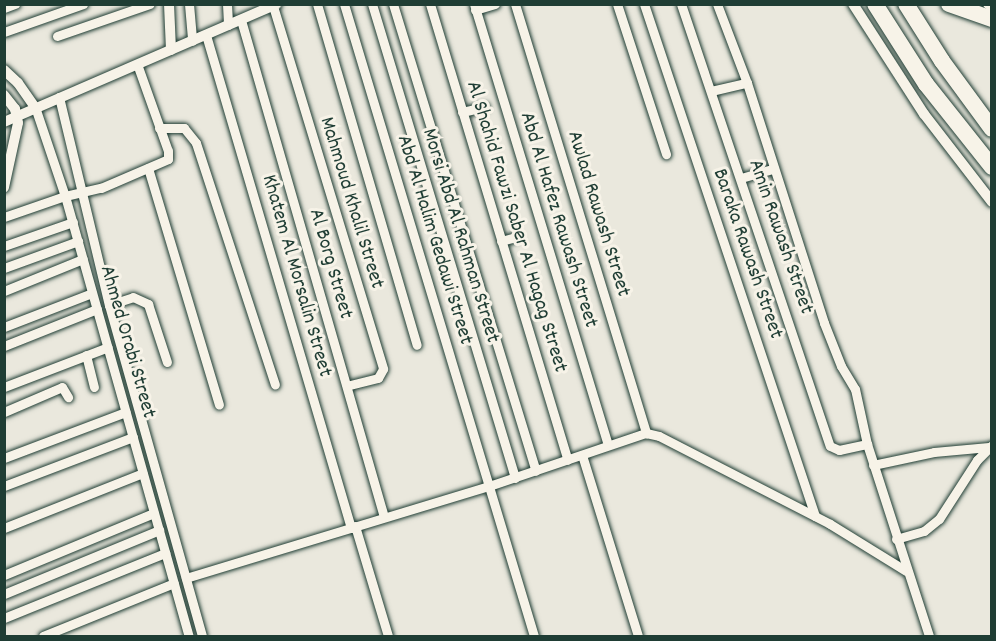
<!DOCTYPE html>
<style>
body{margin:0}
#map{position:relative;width:996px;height:641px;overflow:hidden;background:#eae8dd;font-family:Dekko,sans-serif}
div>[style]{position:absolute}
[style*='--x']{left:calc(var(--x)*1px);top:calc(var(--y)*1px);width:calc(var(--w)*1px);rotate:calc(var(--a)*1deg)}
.roads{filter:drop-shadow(0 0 2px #1f3d34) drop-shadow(0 0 2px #1f3d34)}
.minor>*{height:9px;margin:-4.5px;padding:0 4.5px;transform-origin:4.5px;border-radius:4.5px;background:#f7f3e8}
.tertiary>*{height:10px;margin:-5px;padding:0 5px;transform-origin:5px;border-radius:5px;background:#f7f3e8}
.motorway>*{height:16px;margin:-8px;padding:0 8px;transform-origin:8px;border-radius:8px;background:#f7f3e8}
span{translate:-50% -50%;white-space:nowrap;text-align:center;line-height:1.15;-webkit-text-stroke:6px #f7f3e8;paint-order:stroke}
.street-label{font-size:21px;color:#1f3d34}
.frame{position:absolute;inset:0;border:6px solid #1f3d34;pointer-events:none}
</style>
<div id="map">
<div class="roads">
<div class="minor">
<i style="--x:189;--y:4;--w:37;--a:85"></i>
<i style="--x:227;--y:4;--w:21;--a:87"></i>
<i style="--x:317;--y:4;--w:355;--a:73.7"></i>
<i style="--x:344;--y:4;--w:660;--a:73.27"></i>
<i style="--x:372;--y:4;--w:495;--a:73.2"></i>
<i style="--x:393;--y:4;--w:488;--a:73"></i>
<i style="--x:430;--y:4;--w:476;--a:73.2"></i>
<i style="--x:474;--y:4;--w:461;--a:73.1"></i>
<i style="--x:515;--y:4;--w:449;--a:73"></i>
<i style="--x:617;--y:4;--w:158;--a:71.9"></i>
<i style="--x:644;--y:4;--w:540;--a:71.53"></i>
<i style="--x:681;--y:4;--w:466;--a:71.4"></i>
<i style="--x:830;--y:446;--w:10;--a:24"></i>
<i style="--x:839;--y:450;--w:29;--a:-12"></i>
<i style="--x:717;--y:4;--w:85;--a:69.2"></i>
<i style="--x:747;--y:83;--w:252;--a:72.2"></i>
<i style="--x:824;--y:323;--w:46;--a:68.4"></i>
<i style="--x:841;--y:366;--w:27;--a:59"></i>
<i style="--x:855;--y:389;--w:56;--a:77.7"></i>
<i style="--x:867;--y:444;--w:202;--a:72.1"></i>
<i style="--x:273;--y:6;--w:379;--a:73.1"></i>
<i style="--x:383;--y:369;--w:10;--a:119"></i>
<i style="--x:378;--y:378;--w:32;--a:166"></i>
<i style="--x:4;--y:8;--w:12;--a:-20"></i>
<i style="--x:475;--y:10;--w:21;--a:-17"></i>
<i style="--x:241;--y:20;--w:517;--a:73.95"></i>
<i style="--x:4;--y:32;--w:84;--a:-19.5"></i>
<i style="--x:206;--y:35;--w:514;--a:73.61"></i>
<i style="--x:57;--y:36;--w:98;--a:-19"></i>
<i style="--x:711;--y:91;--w:37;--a:-13"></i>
<i style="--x:59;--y:97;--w:214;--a:76.5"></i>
<i style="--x:109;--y:305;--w:344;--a:74.3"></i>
<i style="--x:35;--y:107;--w:94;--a:71.4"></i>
<i style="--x:65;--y:196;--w:457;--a:74.3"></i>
<i style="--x:462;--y:112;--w:23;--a:-13"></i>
<i style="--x:159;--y:128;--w:25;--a:0"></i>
<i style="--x:184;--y:128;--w:19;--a:51"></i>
<i style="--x:196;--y:143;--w:254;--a:71.9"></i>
<i style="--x:148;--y:168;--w:247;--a:73.3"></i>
<i style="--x:741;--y:178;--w:33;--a:-16"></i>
<i style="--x:4;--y:217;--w:65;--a:-19"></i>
<i style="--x:65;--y:196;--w:37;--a:-13"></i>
<i style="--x:101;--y:188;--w:73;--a:-23.4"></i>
<i style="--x:168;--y:159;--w:8;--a:-90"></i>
<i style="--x:168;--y:151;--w:92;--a:-109.6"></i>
<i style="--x:501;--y:241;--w:16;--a:-15"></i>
<i style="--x:4;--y:246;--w:73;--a:-19.2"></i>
<i style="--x:4;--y:268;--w:79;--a:-20"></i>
<i style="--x:4;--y:291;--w:85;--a:-22.1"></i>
<i style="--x:109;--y:305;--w:25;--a:-18"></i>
<i style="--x:133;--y:297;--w:17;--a:25"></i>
<i style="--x:148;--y:304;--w:61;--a:71.9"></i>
<i style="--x:4;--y:327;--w:94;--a:-21.1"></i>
<i style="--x:4;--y:346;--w:100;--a:-21.7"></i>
<i style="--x:86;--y:355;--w:33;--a:76"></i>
<i style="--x:4;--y:387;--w:111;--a:-21"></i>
<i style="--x:4;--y:412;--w:63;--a:-23.3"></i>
<i style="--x:62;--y:387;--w:12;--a:59"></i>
<i style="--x:582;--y:455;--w:189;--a:72.8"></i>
<i style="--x:4;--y:458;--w:130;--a:-20.7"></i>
<i style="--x:873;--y:465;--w:62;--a:-12"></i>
<i style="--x:934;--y:452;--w:55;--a:-5.2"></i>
<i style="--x:4;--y:486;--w:138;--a:-20.8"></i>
<i style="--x:355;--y:526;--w:115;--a:73.3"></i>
<i style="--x:4;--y:528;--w:149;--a:-21.6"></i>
<i style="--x:896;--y:539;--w:29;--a:-16"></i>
<i style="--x:924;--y:531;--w:19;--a:-39"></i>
<i style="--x:939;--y:519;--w:70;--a:-57.2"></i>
<i style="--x:977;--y:460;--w:21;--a:-45"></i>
<i style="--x:4;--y:575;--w:162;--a:-22.5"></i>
<i style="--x:186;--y:578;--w:317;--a:-16.9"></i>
<i style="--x:489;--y:486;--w:166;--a:-18.7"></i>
<i style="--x:646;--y:433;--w:13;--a:13"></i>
<i style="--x:659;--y:436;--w:192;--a:27.2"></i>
<i style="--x:830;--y:524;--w:89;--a:31.7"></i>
<i style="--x:4;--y:594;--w:168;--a:-22.4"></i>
<i style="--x:4;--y:618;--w:174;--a:-22"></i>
<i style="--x:43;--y:636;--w:141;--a:-22"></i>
</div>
<div class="tertiary">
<i style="--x:169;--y:4;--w:46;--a:87.5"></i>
<i style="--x:853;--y:4;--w:131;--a:57.2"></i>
<i style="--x:924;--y:114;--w:111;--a:52.3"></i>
<i style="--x:988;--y:4;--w:5;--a:37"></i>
<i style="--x:4;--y:70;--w:19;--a:43"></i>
<i style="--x:18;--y:83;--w:29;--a:55"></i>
<i style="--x:4;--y:95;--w:18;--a:52"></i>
<i style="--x:15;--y:109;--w:14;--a:78"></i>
<i style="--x:18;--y:123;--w:66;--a:102.3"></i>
<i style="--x:4;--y:122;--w:297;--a:-23.4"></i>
</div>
<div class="motorway">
<i style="--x:875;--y:4;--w:95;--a:57.5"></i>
<i style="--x:926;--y:84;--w:106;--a:51.5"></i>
<i style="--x:906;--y:4;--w:67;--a:57.7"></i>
<i style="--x:942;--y:61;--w:84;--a:53.7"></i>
<i style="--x:949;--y:4;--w:46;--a:19.2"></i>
</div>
</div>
<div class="street-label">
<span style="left:351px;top:203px;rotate:73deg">Mahmoud Khalil Street</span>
<span style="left:598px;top:214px;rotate:73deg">Awlad Rawash Street</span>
<span style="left:558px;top:220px;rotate:73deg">Abd Al Hafez Rawash Street</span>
<span style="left:516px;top:227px;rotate:73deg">Al Shahid Fawzi Saber Al Hagag Street</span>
<span style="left:460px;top:236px;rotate:73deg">Morsi Abd Al Rahman Street</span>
<span style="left:780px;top:237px;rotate:71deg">Amin Rawash Street</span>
<span style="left:434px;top:240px;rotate:73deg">Abd Al Halim Gedawi Street</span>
<span style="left:747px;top:254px;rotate:71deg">Baraka Rawash Street</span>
<span style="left:330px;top:264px;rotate:74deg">Al Borg Street</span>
<span style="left:296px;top:276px;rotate:74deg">Khatem Al Morsalin Street</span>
<span style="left:127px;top:342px;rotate:74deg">Ahmed Orabi Street</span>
</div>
<div class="frame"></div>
</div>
